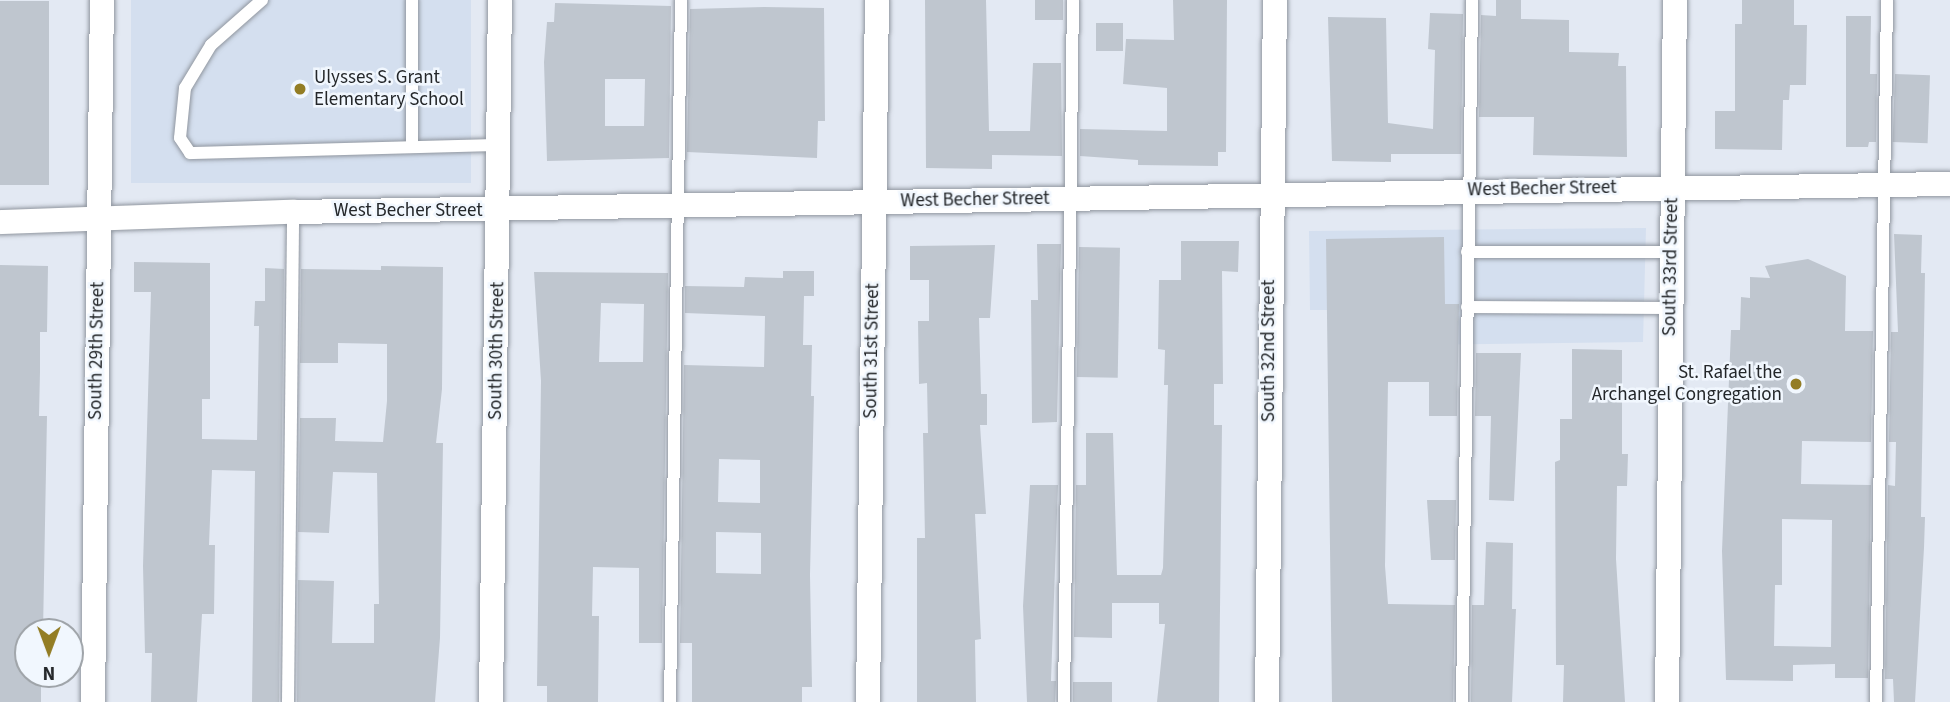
<!DOCTYPE html>
<style>
body{margin:0}
#map{position:relative;width:1950px;height:702px;overflow:hidden;background:#e3e9f3;font-family:"Source Sans 3",sans-serif}
div>[style]{position:absolute}
[style*='--x']{left:calc(var(--x)*1px);top:calc(var(--y)*1px);width:calc(var(--w)*1px);rotate:calc(var(--a)*1deg)}
.built>*{inset:0;background:#d4dfef;transform-origin:0 0}
.building>*{inset:0;background:#bfc6cf;transform-origin:0 0}
.roads{filter:drop-shadow(0 0 2px #90969f) drop-shadow(0 0 2px #90969f)}
.service>*{height:12px;margin:-6px;padding:0 6px;transform-origin:6px;border-radius:6px;background:#fff}
.minor>*{height:24px;margin:-12px;padding:0 12px;transform-origin:12px;border-radius:12px;background:#fff}
.dots>*{width:19px;height:19px;translate:-50% -50%;box-sizing:border-box;border:4px solid #f1f7fe;border-radius:50%}
span{translate:-50% -50%;white-space:nowrap;text-align:center;line-height:1.15;-webkit-text-stroke:5px #f1f7fe;paint-order:stroke}
.poi-label{font-size:19px;color:#24272a}
.left{translate:0 -50%;text-align:left}
.right{translate:-100% -50%;text-align:right}
.street-label{font-size:19px;color:#24272a}
.north{position:absolute;left:14px;top:618px;width:70px;height:70px;box-sizing:border-box;background:#f1f7fe;border:2px solid #9fa4a9;border-radius:50%;rotate:180deg;font-size:19px;font-weight:700;line-height:28px;text-align:center;color:#24272a}
.north::after{content:'';display:block;margin:auto;width:24px;height:32px;background:#937d24;clip-path:polygon(50% 0,100% 100%,50% 72%,0 100%)}
</style>
<div id="map">
<div class="built">
<i style="left:131px;top:0;width:340px;height:183px"></i>
<i style="clip-path:polygon(1646px 228px,1643px 342px,1412px 345px,1412px 310px,1310px 310px,1309px 231px)"></i>
</div>
<div class="building">
<i style="clip-path:polygon(925px 0,986px 0,989px 131px,1030px 131px,1033px 63px,1061px 63px,1062px 156px,992px 155px,992px 169px,926px 168px)"></i>
<i style="left:1035px;top:0;width:28px;height:20px"></i>
<i style="clip-path:polygon(1173px 0,1227px 0,1226px 152px,1218px 152px,1218px 166px,1138px 165px,1138px 160px,1080px 156px,1080px 129px,1167px 131px,1167px 88px,1123px 84px,1126px 39px,1174px 40px)"></i>
<i style="clip-path:polygon(1496px 0,1521px 0,1521px 19px,1569px 20px,1569px 52px,1619px 53px,1618px 66px,1626px 66px,1627px 157px,1533px 155px,1534px 117px,1479px 117px,1481px 15px,1496px 16px)"></i>
<i style="clip-path:polygon(1742px 0,1794px 0,1794px 25px,1807px 25px,1806px 85px,1790px 85px,1789px 100px,1783px 100px,1782px 150px,1715px 149px,1715px 111px,1735px 111px,1735px 24px,1742px 24px)"></i>
<i style="left:0;top:1px;width:49px;height:184px"></i>
<i style="clip-path:polygon(evenodd,555px 3px,671px 6px,669px 158px,547px 161px,544px 62px,547px 22px,554px 22px,555px 3px,605px 79px,645px 79px,644px 126px,605px 126px,605px 79px)"></i>
<i style="clip-path:polygon(764px 7px,824px 8px,825px 121px,818px 121px,817px 158px,687px 152px,690px 9px)"></i>
<i style="clip-path:polygon(1430px 13px,1463px 14px,1461px 154px,1391px 154px,1391px 162px,1332px 161px,1328px 17px,1386px 18px,1388px 123px,1433px 129px,1435px 50px,1428px 49px)"></i>
<i style="clip-path:polygon(1846px 16px,1871px 16px,1870px 74px,1877px 74px,1876px 142px,1869px 142px,1868px 147px,1846px 147px)"></i>
<i style="left:1096px;top:23px;width:27px;height:28px"></i>
<i style="left:1895px;top:74px;width:35px;height:68px;rotate:2deg"></i>
<i style="clip-path:polygon(1894px 234px,1922px 235px,1921px 273px,1925px 273px,1921px 517px,1925px 517px,1924px 548px,1915px 702px,1894px 702px,1893px 679px,1885px 679px,1888px 485px,1895px 486px,1896px 442px,1889px 442px,1891px 332px,1898px 332px)"></i>
<i style="clip-path:polygon(1444px 237px,1445px 304px,1459px 304px,1457px 416px,1429px 416px,1429px 382px,1388px 382px,1385px 566px,1388px 604px,1455px 605px,1453px 702px,1332px 702px,1326px 239px)"></i>
<i style="clip-path:polygon(1181px 241px,1239px 241px,1238px 272px,1222px 271px,1223px 384px,1214px 384px,1214px 425px,1222px 425px,1219px 702px,1157px 702px,1165px 624px,1159px 624px,1159px 603px,1112px 603px,1112px 638px,1074px 637px,1076px 485px,1086px 485px,1086px 433px,1113px 433px,1117px 575px,1161px 575px,1163px 568px,1168px 385px,1164px 385px,1165px 350px,1158px 349px,1159px 280px,1181px 280px)"></i>
<i style="clip-path:polygon(1037px 244px,1061px 244px,1057px 422px,1032px 423px,1031px 300px,1038px 300px)"></i>
<i style="clip-path:polygon(995px 245px,990px 318px,979px 318px,981px 394px,987px 394px,987px 425px,980px 425px,986px 514px,975px 514px,981px 639px,975px 640px,976px 702px,917px 702px,917px 538px,925px 538px,923px 433px,928px 433px,927px 383px,919px 384px,918px 321px,929px 321px,929px 280px,910px 280px,910px 246px)"></i>
<i style="left:1079px;top:247px;width:41px;height:130px;rotate:1deg"></i>
<i style="clip-path:polygon(evenodd,1808px 259px,1846px 276px,1845px 331px,1873px 331px,1871px 442px,1802px 441px,1801px 484px,1871px 485px,1868px 678px,1835px 678px,1835px 664px,1793px 665px,1793px 681px,1726px 680px,1722px 551px,1731px 330px,1740px 330px,1741px 297px,1750px 298px,1750px 277px,1770px 278px,1765px 266px,1808px 259px,1782px 519px,1832px 520px,1831px 647px,1774px 646px,1775px 585px,1782px 585px,1782px 519px)"></i>
<i style="clip-path:polygon(134px 262px,210px 263px,210px 399px,202px 399px,202px 439px,257px 440px,259px 326px,254px 326px,255px 301px,265px 301px,265px 268px,284px 269px,279px 702px,252px 702px,255px 471px,212px 470px,209px 545px,215px 545px,214px 614px,202px 614px,197px 702px,151px 702px,152px 653px,145px 653px,143px 566px,151px 292px,134px 292px)"></i>
<i style="clip-path:polygon(0 265px,48px 266px,47px 332px,40px 332px,40px 372px,39px 416px,47px 416px,43px 632px,28px 632px,28px 674px,41px 674px,41px 702px,0 702px)"></i>
<i style="clip-path:polygon(381px 266px,443px 267px,442px 389px,436px 443px,443px 443px,440px 638px,435px 702px,297px 702px,298px 580px,334px 581px,332px 643px,374px 643px,374px 604px,379px 604px,377px 473px,333px 472px,329px 533px,298px 532px,300px 418px,336px 418px,335px 441px,383px 442px,387px 401px,387px 344px,338px 343px,338px 363px,300px 363px,301px 269px,381px 270px)"></i>
<i style="clip-path:polygon(evenodd,783px 271px,814px 271px,814px 296px,804px 296px,803px 345px,812px 345px,811px 396px,814px 396px,810px 575px,812px 687px,802px 687px,802px 702px,692px 702px,692px 643px,680px 643px,684px 365px,764px 367px,765px 316px,685px 313px,685px 286px,744px 287px,745px 277px,783px 278px,783px 271px,719px 459px,760px 460px,760px 503px,718px 502px,719px 459px,783px 271px,716px 532px,761px 533px,761px 574px,716px 573px,716px 532px)"></i>
<i style="clip-path:polygon(evenodd,534px 272px,668px 273px,662px 643px,639px 643px,639px 568px,593px 567px,592px 616px,599px 616px,598px 702px,547px 702px,547px 686px,537px 686px,541px 381px,534px 272px,601px 303px,644px 304px,643px 362px,599px 362px,601px 303px)"></i>
<i style="clip-path:polygon(1572px 349px,1622px 350px,1622px 454px,1628px 454px,1627px 486px,1617px 486px,1616px 559px,1625px 702px,1563px 702px,1564px 665px,1556px 665px,1555px 462px,1560px 460px,1560px 419px,1572px 419px)"></i>
<i style="clip-path:polygon(1476px 353px,1521px 353px,1514px 501px,1489px 500px,1491px 416px,1475px 416px)"></i>
<i style="clip-path:polygon(1030px 485px,1058px 485px,1051px 681px,1056px 681px,1055px 702px,1027px 702px,1023px 606px)"></i>
<i style="clip-path:polygon(1427px 500px,1456px 500px,1455px 560px,1431px 560px)"></i>
<i style="clip-path:polygon(1486px 542px,1513px 543px,1512px 609px,1516px 609px,1512px 702px,1471px 702px,1472px 605px,1484px 605px)"></i>
<i style="left:1073px;top:682px;width:39px;height:20px"></i>
</div>
<div class="roads">
<div class="service">
<i style="--x:262;--y:0;--w:68;--a:138.6"></i>
<i style="--x:211;--y:45;--w:50;--a:121.2"></i>
<i style="--x:185;--y:88;--w:50;--a:95.7"></i>
<i style="--x:180;--y:138;--w:18;--a:56"></i>
<i style="--x:190;--y:153;--w:309;--a:-1.5"></i>
<i style="--x:412;--y:146;--w:146;--a:-90"></i>
<i style="--x:1467;--y:252;--w:204;--a:0"></i>
<i style="--x:1467;--y:307;--w:203;--a:0.3"></i>
<i style="--x:288;--y:702;--w:490;--a:-89.4"></i>
<i style="--x:670;--y:702;--w:702;--a:-89.1"></i>
<i style="--x:1064;--y:702;--w:702;--a:-89.27"></i>
<i style="--x:1462;--y:702;--w:702;--a:-89.18"></i>
<i style="--x:1876;--y:702;--w:702;--a:-89.1"></i>
</div>
<div class="minor">
<i style="--x:0;--y:222;--w:293;--a:-2"></i>
<i style="--x:293;--y:212;--w:1657;--a:-0.97"></i>
<i style="--x:93;--y:702;--w:702;--a:-89.27"></i>
<i style="--x:491;--y:702;--w:702;--a:-89.27"></i>
<i style="--x:868;--y:702;--w:702;--a:-89.27"></i>
<i style="--x:1267;--y:702;--w:702;--a:-89.35"></i>
<i style="--x:1667;--y:702;--w:702;--a:-89.35"></i>
</div>
</div>
<div class="dots">
<i style="left:300px;top:89px;background:#937d24"></i>
<i style="left:1796px;top:384px;background:#937d24"></i>
</div>
<div class="poi-label">
<span class="left" style="left:314px;top:89px">Ulysses S. Grant<br>Elementary School</span>
<span class="right" style="left:1782px;top:384px">St. Rafael the<br>Archangel Congregation</span>
</div>
<div class="street-label">
<span style="left:1542px;top:189px;rotate:-1deg">West Becher Street</span>
<span style="left:975px;top:200px;rotate:-1deg">West Becher Street</span>
<span style="left:408px;top:211px">West Becher Street</span>
<span style="left:1671px;top:267px;rotate:-89deg">South 33rd Street</span>
<span style="left:97px;top:351px;rotate:-89deg">South 29th Street</span>
<span style="left:497px;top:351px;rotate:-89deg">South 30th Street</span>
<span style="left:872px;top:351px;rotate:-89deg">South 31st Street</span>
<span style="left:1269px;top:351px;rotate:-90deg">South 32nd Street</span>
</div>
<div class="north">N</div>
</div>
